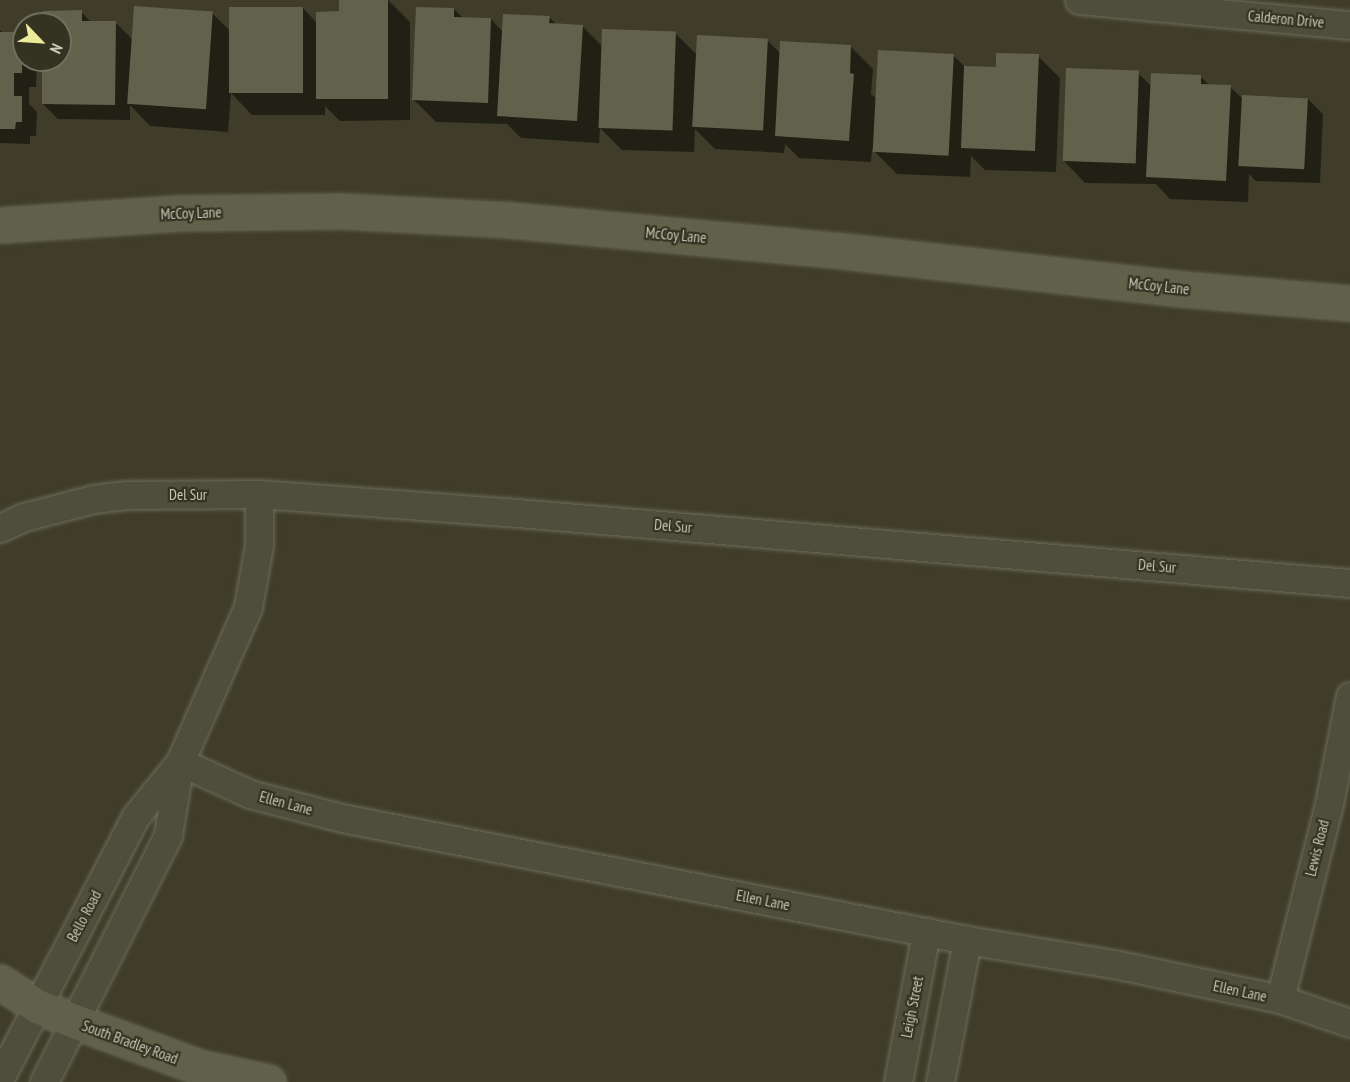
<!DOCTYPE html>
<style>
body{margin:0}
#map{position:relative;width:1350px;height:1082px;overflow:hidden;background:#3f3d29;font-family:"PT Sans Narrow",sans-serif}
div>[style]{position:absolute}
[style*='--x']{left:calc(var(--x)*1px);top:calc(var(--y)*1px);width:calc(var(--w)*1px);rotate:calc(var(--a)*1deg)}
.shadow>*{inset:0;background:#0007}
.building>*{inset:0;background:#62614b;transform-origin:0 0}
.roads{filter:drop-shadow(0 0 2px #6c6c5b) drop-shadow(0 0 2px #6c6c5b)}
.street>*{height:27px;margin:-13.5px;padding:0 13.5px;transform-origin:13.5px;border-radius:13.5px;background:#4f4e3d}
.secondary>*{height:33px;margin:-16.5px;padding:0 16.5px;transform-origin:16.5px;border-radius:16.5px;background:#61614b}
span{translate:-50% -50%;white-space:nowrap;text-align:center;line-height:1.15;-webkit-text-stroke:4.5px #343322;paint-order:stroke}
.street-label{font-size:15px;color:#c9c9b9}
.north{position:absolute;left:12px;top:12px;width:60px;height:60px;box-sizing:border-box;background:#343322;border:2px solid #706f5e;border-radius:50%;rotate:115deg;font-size:16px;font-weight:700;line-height:24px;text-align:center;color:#c9c9b9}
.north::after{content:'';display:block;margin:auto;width:21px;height:27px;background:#edea9b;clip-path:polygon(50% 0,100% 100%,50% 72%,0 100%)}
</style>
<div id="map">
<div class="shadow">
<i style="clip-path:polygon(388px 0,410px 22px,410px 120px,340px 121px,325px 106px,325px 115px,252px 115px,231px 93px,228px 132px,150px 126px,130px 105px,130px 120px,58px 119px,43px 104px,44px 60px,60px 60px,60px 24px,44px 24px,81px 12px,92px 23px,116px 23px,133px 40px,212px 13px,230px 31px,303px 8px,317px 23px,340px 13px)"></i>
<i style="clip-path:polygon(454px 9px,463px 18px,491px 19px,503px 32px,549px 17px,557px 25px,583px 27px,603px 47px,676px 34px,697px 55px,767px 40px,781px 54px,850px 46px,873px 69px,871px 94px,877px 99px,953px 55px,966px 68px,997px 69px,1038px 56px,1060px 78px,1056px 172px,985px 170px,971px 156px,970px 177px,897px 174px,872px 149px,871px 162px,799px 158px,785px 144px,784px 153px,715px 149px,695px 129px,694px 152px,622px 150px,600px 128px,599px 143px,521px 138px,507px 124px,436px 122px,414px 100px)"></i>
<i style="clip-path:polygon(0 30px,3px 33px,21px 33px,24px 36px,24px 60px,37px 60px,36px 87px,29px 87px,29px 104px,37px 112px,36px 136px,30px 136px,30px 144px,0 143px)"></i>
<i style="clip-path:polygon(1138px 73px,1152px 87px,1201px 77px,1210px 86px,1230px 87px,1243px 99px,1308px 99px,1323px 114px,1320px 183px,1256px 181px,1249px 174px,1248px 202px,1170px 199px,1156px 184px,1085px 183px,1063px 160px)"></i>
</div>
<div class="building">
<i style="clip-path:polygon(339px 0,388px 0,388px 99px,316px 99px,316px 12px,339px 11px)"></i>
<i style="left:134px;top:6px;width:79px;height:98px;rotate:4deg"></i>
<i style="left:229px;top:7px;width:74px;height:86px"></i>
<i style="clip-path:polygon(416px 7px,454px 8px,454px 17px,491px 18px,488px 103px,412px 100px)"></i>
<i style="clip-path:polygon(82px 10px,82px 21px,116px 21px,115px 105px,42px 104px,42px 60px,60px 60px,60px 48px,66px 48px,66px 36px,60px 36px,60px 24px,42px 24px,43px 11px)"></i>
<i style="clip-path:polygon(503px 14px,550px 16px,549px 23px,583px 25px,577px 121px,497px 116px)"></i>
<i style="left:602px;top:29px;width:74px;height:99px;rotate:2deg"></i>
<i style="clip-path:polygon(0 32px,22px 32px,22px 73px,14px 73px,14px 96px,22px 96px,22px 122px,16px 122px,15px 129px,0 129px)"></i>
<i style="left:697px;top:35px;width:71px;height:92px;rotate:3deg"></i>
<i style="clip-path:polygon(780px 41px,851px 45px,850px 73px,854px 74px,849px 141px,775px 136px)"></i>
<i style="left:878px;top:50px;width:76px;height:102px;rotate:3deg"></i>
<i style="clip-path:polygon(996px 53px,1039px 54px,1035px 151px,961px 148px,964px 66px,996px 67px)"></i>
<i style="left:1066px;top:68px;width:73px;height:93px;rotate:2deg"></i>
<i style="clip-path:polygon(1151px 73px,1201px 75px,1201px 84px,1231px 85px,1226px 181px,1146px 177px)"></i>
<i style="left:1242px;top:95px;width:66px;height:71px;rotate:3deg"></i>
</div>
<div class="roads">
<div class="street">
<i style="--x:1079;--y:0;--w:272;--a:5.3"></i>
<i style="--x:0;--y:528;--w:26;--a:-25"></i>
<i style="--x:24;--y:517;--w:71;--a:-14.6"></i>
<i style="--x:93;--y:499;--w:35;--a:-7"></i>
<i style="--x:128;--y:495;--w:131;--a:-0.4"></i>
<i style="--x:259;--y:494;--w:248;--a:4.2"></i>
<i style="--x:506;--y:512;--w:847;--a:4.81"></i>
<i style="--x:180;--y:762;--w:77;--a:24.6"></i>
<i style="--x:250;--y:794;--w:95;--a:14.6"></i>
<i style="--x:342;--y:818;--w:637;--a:11.05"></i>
<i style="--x:967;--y:940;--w:149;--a:9.3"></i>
<i style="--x:1114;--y:964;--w:170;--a:11.9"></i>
<i style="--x:1280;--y:999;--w:74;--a:18.9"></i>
<i style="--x:1280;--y:999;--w:201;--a:-75.9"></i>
<i style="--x:1329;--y:804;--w:110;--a:-79"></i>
<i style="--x:0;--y:1078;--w:295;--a:-62.6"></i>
<i style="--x:136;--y:816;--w:68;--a:-50.9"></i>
<i style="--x:44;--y:1082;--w:276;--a:-63.3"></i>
<i style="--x:168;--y:835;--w:74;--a:-80.7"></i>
<i style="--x:180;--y:762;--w:169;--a:-66.3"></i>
<i style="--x:248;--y:607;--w:63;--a:-79.9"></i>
<i style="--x:259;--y:545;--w:51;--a:-90"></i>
<i style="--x:898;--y:1082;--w:153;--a:-79.4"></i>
<i style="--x:940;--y:1082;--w:145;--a:-79.2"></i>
</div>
<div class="secondary">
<i style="--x:0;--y:225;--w:180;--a:-3.8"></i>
<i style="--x:180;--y:213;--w:161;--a:-0.7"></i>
<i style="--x:341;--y:211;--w:169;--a:3"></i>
<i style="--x:510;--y:220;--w:334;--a:5.3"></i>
<i style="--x:843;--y:251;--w:341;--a:6.4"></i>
<i style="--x:1182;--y:289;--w:169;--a:4.8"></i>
<i style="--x:0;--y:982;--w:44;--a:33"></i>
<i style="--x:37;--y:1006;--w:40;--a:22"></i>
<i style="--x:74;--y:1021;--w:133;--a:20.2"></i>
<i style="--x:199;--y:1067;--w:71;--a:12.3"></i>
</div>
</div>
<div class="street-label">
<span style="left:1286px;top:19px;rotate:5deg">Calderon Drive</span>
<span style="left:191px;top:213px;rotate:-2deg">McCoy Lane</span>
<span style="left:676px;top:235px;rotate:5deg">McCoy Lane</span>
<span style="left:1159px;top:286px;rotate:6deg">McCoy Lane</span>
<span style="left:188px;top:495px">Del Sur</span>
<span style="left:673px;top:526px;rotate:5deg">Del Sur</span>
<span style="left:1157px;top:566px;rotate:5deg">Del Sur</span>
<span style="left:286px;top:803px;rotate:15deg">Ellen Lane</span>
<span style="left:1317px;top:848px;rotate:-76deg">Lewis Road</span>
<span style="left:763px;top:900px;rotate:11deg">Ellen Lane</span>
<span style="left:84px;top:916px;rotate:-62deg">Bello Road</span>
<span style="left:1240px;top:991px;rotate:12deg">Ellen Lane</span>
<span style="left:912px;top:1007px;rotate:-79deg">Leigh Street</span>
<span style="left:130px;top:1042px;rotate:20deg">South Bradley Road</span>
</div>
<div class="north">N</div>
</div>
